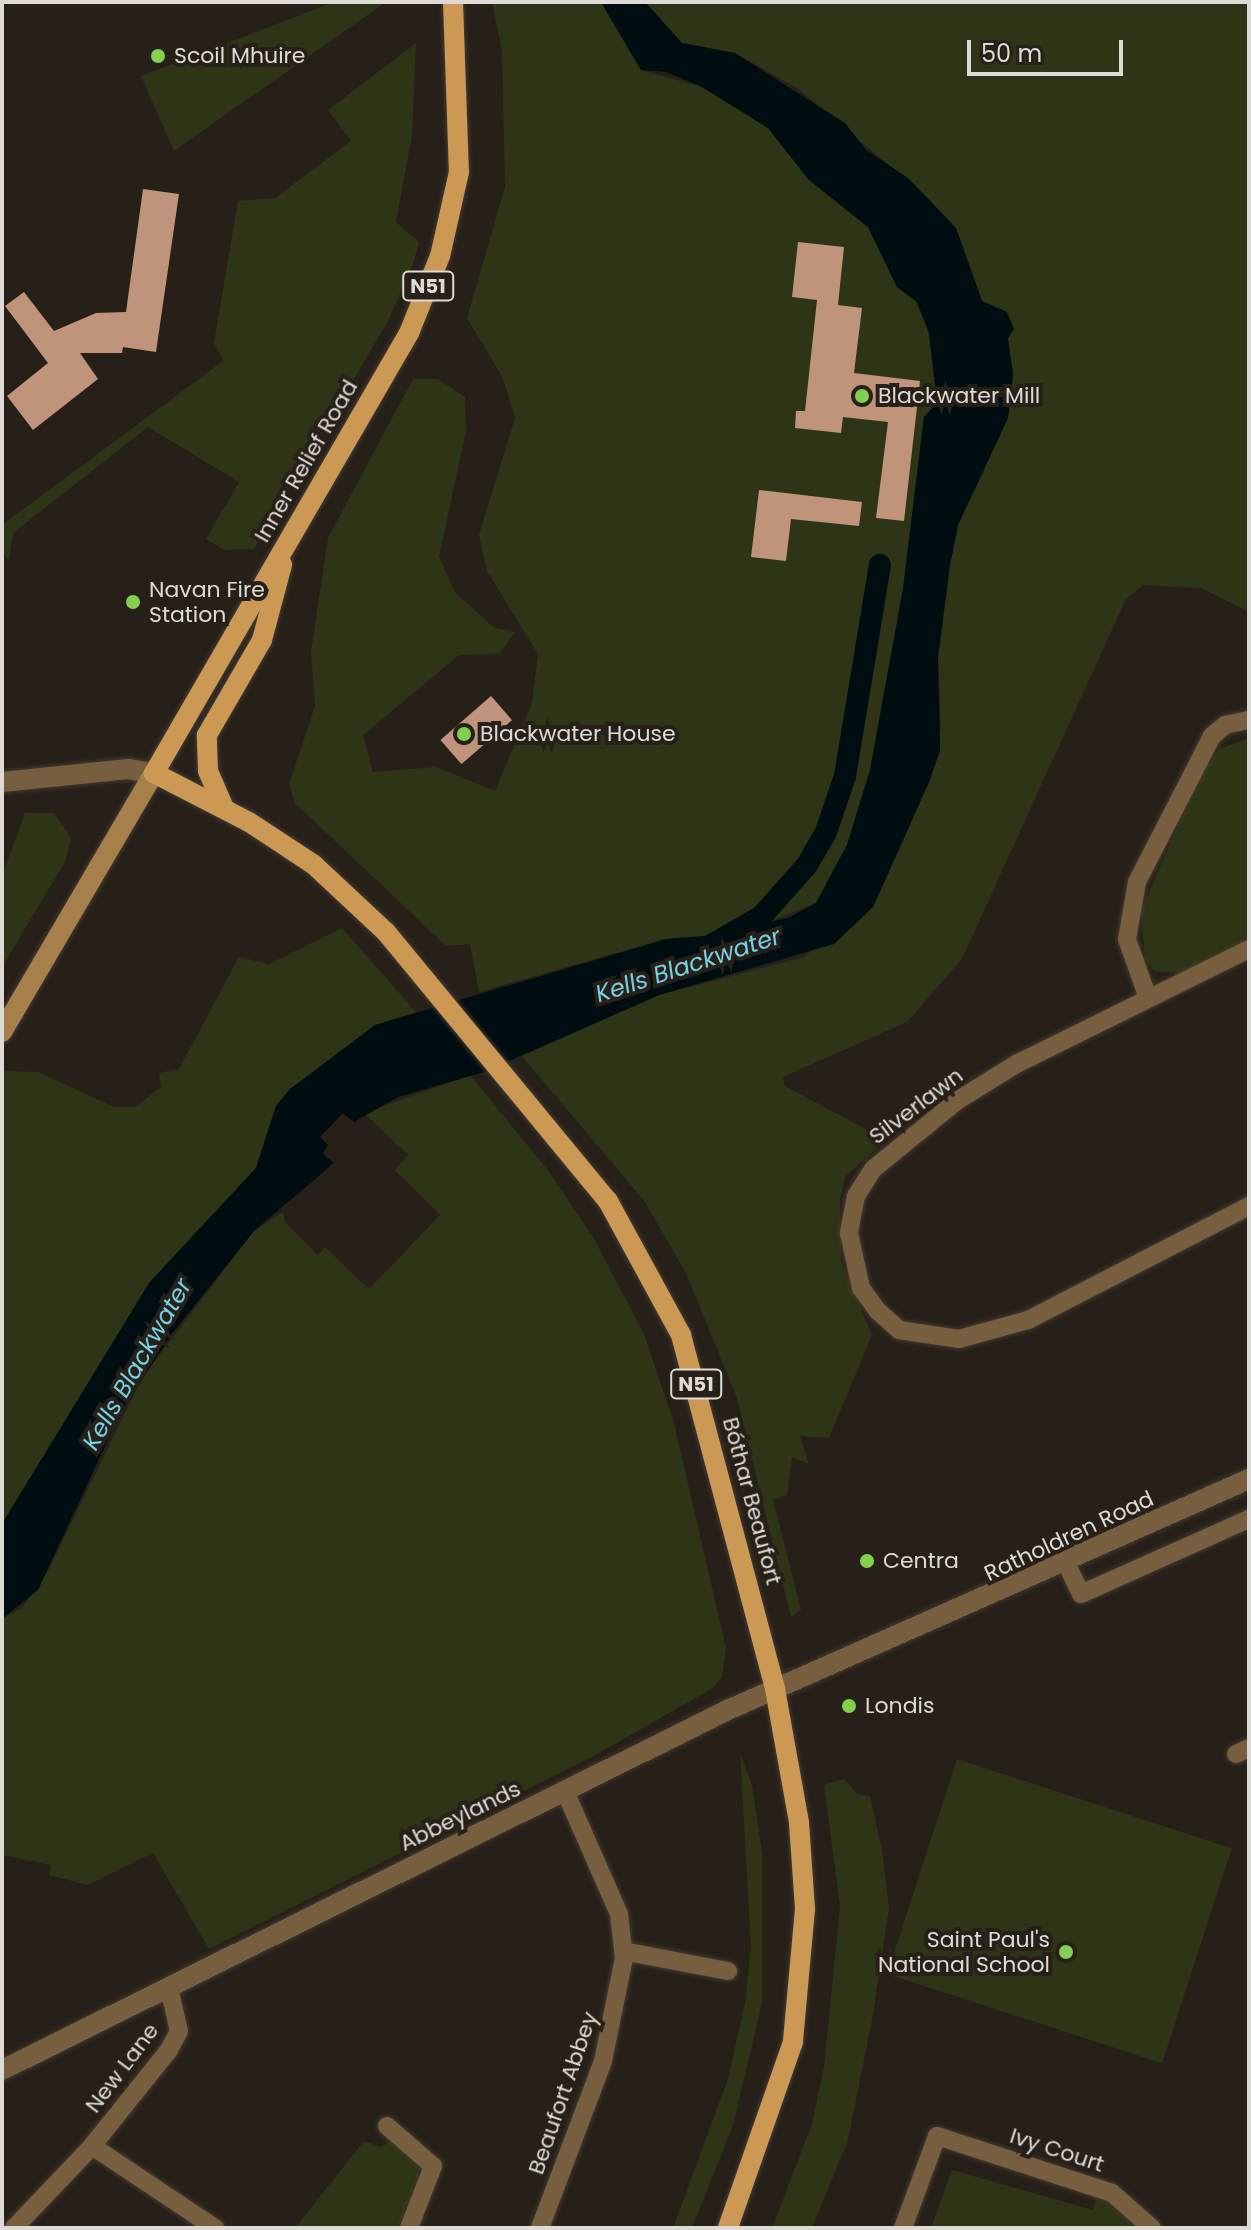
<!DOCTYPE html>
<meta charset="utf-8">
<style>
body{margin:0}
#map{position:relative;width:1251px;height:2230px;overflow:hidden;background:#272019;font-family:Poppins,sans-serif}
div>[style]{position:absolute}
[style*='--x']{left:calc(var(--x)*1px);top:calc(var(--y)*1px);width:calc(var(--w)*1px);rotate:calc(var(--a)*1deg)}
.green>*{inset:0;background:#2e3416;transform-origin:0 0}
.water>*{inset:0;background:#000d11}
.canal>*{height:22px;margin:-11px;padding:0 11px;transform-origin:11px;border-radius:11px;background:#000d11}
.building>*{inset:0;background:#c0947a;transform-origin:0 0}
.roads{filter:drop-shadow(0 0 2px #413a33) drop-shadow(0 0 2px #413a33)}
.minor>*{height:18px;margin:-9px;padding:0 9px;transform-origin:9px;border-radius:9px;background:#765e3e}
.tertiary>*{height:20px;margin:-10px;padding:0 10px;transform-origin:10px;border-radius:10px;background:#765e3e}
.secondary>*{height:20px;margin:-10px;padding:0 10px;transform-origin:10px;border-radius:10px;background:#a77f4b}
.primary>*{height:20px;margin:-10px;padding:0 10px;transform-origin:10px;border-radius:10px;background:#c95}
.dots>*{width:22px;height:22px;translate:-50% -50%;box-sizing:border-box;border:4px solid #272019;border-radius:50%}
span{translate:-50% -50%;white-space:nowrap;text-align:center;line-height:1.15;-webkit-text-stroke:8px #272019;paint-order:stroke}
.shield-label span{padding:2px 6px;background:#272019;border:2px solid;border-radius:6px;-webkit-text-stroke-width:0}
.shield-label{font-size:20px;color:#dedad5;font-weight:700}
.poi-label{font-size:22px;color:#dedad5}
.left{translate:0 -50%;text-align:left}
.right{translate:-100% -50%;text-align:right}
.street-label{font-size:22px;color:#dedad5}
.water-label{font-size:24px;color:#74d2e7;font-style:italic}
.frame{position:absolute;inset:0;border:4px solid #dedad5;pointer-events:none}
.scale{position:absolute;left:967px;top:40px;width:156px;height:36px;box-sizing:border-box;border:4px solid #dedad5;border-top:0;padding-left:10px;font-size:24px;line-height:28px;white-space:nowrap;color:#dedad5;-webkit-text-stroke:6px #272019;paint-order:stroke}
</style>
<div id="map">
<div class="green">
<i style="clip-path:polygon(334px 2px,386px 2px,174px 151px,141px 76px)"></i>
<i style="clip-path:polygon(492px 2px,601px 2px,641px 70px,702px 87px,768px 128px,809px 180px,868px 227px,897px 287px,916px 302px,929px 333px,937px 404px,924px 417px,903px 589px,870px 770px,847px 845px,816px 903px,767px 923px,755px 907px,705px 936px,666px 939px,479px 992px,470px 944px,446px 946px,295px 803px,289px 784px,315px 706px,311px 652px,328px 538px,413px 379px,438px 379px,465px 397px,466px 431px,439px 557px,455px 592px,493px 627px,515px 632px,499px 654px,459px 655px,363px 735px,373px 772px,436px 767px,495px 791px,532px 703px,538px 654px,487px 571px,479px 535px,515px 418px,503px 378px,467px 318px,505px 187px,502px 51px)"></i>
<i style="clip-path:polygon(645px 2px,1249px 2px,1249px 612px,1201px 588px,1143px 585px,1126px 599px,962px 959px,907px 1022px,783px 1077px,785px 1086px,886px 1140px,845px 1177px,840px 1200px,841px 1261px,872px 1335px,829px 1438px,800px 1436px,809px 1464px,792px 1457px,787px 1495px,773px 1500px,801px 1610px,791px 1617px,737px 1398px,686px 1273px,645px 1202px,522px 1056px,659px 995px,804px 957px,881px 890px,929px 782px,941px 729px,938px 657px,950px 565px,958px 525px,1008px 418px,1013px 374px,1007px 337px,982px 301px,956px 229px,929px 199px,797px 88px,735px 53px,682px 43px)"></i>
<i style="clip-path:polygon(416px 43px,412px 135px,396px 222px,419px 242px,413px 264px,388px 321px,254px 549px,224px 550px,206px 539px,239px 482px,148px 427px,13px 533px,9px 561px,2px 550px,2px 525px,223px 361px,214px 343px,238px 201px,275px 198px,351px 141px,328px 110px)"></i>
<i style="clip-path:polygon(1249px 738px,1249px 939px,1185px 973px,1155px 972px,1145px 959px,1141px 910px,1201px 774px,1219px 749px)"></i>
<i style="clip-path:polygon(25px 813px,54px 813px,71px 837px,66px 860px,2px 967px,2px 876px)"></i>
<i style="clip-path:polygon(342px 928px,416px 1012px,375px 1025px,276px 1106px,256px 1168px,149px 1283px,2px 1524px,2px 1071px,38px 1072px,114px 1107px,135px 1107px,161px 1087px,159px 1073px,179px 1069px,239px 957px,269px 964px)"></i>
<i style="clip-path:polygon(470px 1075px,547px 1169px,593px 1237px,644px 1334px,674px 1423px,726px 1648px,722px 1677px,713px 1688px,590px 1758px,209px 1949px,153px 1853px,88px 1885px,49px 1875px,51px 1865px,2px 1855px,2px 1619px,22px 1608px,48px 1571px,142px 1378px,254px 1231px,283px 1212px,285px 1222px,318px 1255px,325px 1247px,369px 1289px,440px 1215px,395px 1170px,408px 1155px,364px 1113px)"></i>
<i style="clip-path:polygon(740px 1752px,752px 1785px,762px 1853px,762px 2003px,733px 2125px,692px 2228px,673px 2228px,728px 2079px,745px 2003px,751px 1947px)"></i>
<i style="left:957px;top:1759px;width:289px;height:226px;rotate:18deg"></i>
<i style="clip-path:polygon(844px 1779px,857px 1794px,870px 1796px,882px 1850px,889px 1908px,873px 2015px,848px 2140px,812px 2228px,772px 2228px,812px 2124px,824px 2067px,840px 1906px,824px 1785px)"></i>
<i style="clip-path:polygon(392px 2140px,422px 2166px,398px 2228px,295px 2228px,364px 2141px,381px 2147px)"></i>
<i style="clip-path:polygon(952px 2170px,1093px 2210px,1097px 2197px,1120px 2205px,1144px 2228px,931px 2228px)"></i>
</div>
<div class="water">
<i style="clip-path:polygon(601px 2px,645px 2px,682px 43px,735px 53px,845px 123px,866px 150px,908px 178px,956px 228px,982px 301px,1007px 312px,1014px 329px,1008px 338px,1013px 374px,1008px 418px,958px 525px,950px 565px,938px 657px,940px 751px,929px 782px,873px 907px,834px 944px,659px 995px,484px 1072px,398px 1097px,354px 1122px,343px 1113px,320px 1137px,328px 1145px,323px 1154px,334px 1163px,254px 1231px,171px 1335px,121px 1412px,38px 1590px,2px 1619px,2px 1524px,149px 1283px,256px 1168px,276px 1106px,290px 1089px,375px 1025px,666px 939px,705px 936px,756px 907px,767px 923px,790px 917px,816px 903px,847px 845px,870px 770px,903px 589px,924px 417px,937px 403px,929px 333px,917px 302px,897px 287px,868px 227px,809px 180px,768px 128px,702px 87px,666px 72px,641px 70px)"></i>
</div>
<div class="canal">
<i style="--x:744;--y:936;--w:95;--a:-48.4"></i>
<i style="--x:807;--y:865;--w:38;--a:-60"></i>
<i style="--x:826;--y:832;--w:59;--a:-71.3"></i>
<i style="--x:845;--y:776;--w:214;--a:-80.6"></i>
</div>
<div class="building">
<i style="clip-path:polygon(143px 189px,179px 194px,156px 352px,123px 347px,122px 353px,80px 353px,98px 379px,33px 430px,7px 396px,48px 363px,5px 306px,24px 292px,54px 331px,96px 313px,126px 312px)"></i>
<i style="clip-path:polygon(798px 242px,844px 247px,838px 305px,862px 308px,854px 373px,920px 381px,904px 521px,876px 518px,888px 422px,843px 417px,841px 433px,795px 428px,796px 411px,805px 411px,817px 300px,792px 297px)"></i>
<i style="clip-path:polygon(759px 490px,862px 502px,859px 526px,791px 519px,786px 561px,751px 557px)"></i>
<i style="left:491px;top:696px;width:32px;height:67px;rotate:49deg"></i>
</div>
<div class="roads">
<div class="minor">
<i style="--x:1249;--y:949;--w:258;--a:153.7"></i>
<i style="--x:1018;--y:1063;--w:70;--a:148.3"></i>
<i style="--x:958;--y:1100;--w:109;--a:140.9"></i>
<i style="--x:873;--y:1169;--w:32;--a:122"></i>
<i style="--x:856;--y:1196;--w:38;--a:101"></i>
<i style="--x:849;--y:1233;--w:56;--a:77.7"></i>
<i style="--x:861;--y:1288;--w:29;--a:54"></i>
<i style="--x:878;--y:1311;--w:28;--a:42"></i>
<i style="--x:899;--y:1330;--w:61;--a:8.5"></i>
<i style="--x:959;--y:1339;--w:72;--a:-15.4"></i>
<i style="--x:1028;--y:1320;--w:249;--a:-27.3"></i>
<i style="--x:1148;--y:998;--w:63;--a:-109.6"></i>
<i style="--x:1127;--y:939;--w:58;--a:-80"></i>
<i style="--x:1137;--y:882;--w:164;--a:-62.8"></i>
<i style="--x:1212;--y:736;--w:17;--a:-40"></i>
<i style="--x:1225;--y:725;--w:25;--a:-12"></i>
<i style="--x:1066;--y:1563;--w:34;--a:64"></i>
<i style="--x:1081;--y:1594;--w:184;--a:-24.1"></i>
<i style="--x:1236;--y:1754;--w:14;--a:-25"></i>
<i style="--x:623;--y:1951;--w:107;--a:10.8"></i>
<i style="--x:387;--y:2126;--w:61;--a:41"></i>
<i style="--x:433;--y:2166;--w:66;--a:111.2"></i>
<i style="--x:92;--y:2146;--w:148;--a:33.7"></i>
<i style="--x:14;--y:2228;--w:113;--a:-46.4"></i>
<i style="--x:92;--y:2146;--w:123;--a:-51.3"></i>
<i style="--x:169;--y:2050;--w:21;--a:-62"></i>
<i style="--x:179;--y:2031;--w:40;--a:-103"></i>
<i style="--x:540;--y:2228;--w:178;--a:-69.3"></i>
<i style="--x:603;--y:2061;--w:105;--a:-78.5"></i>
<i style="--x:624;--y:1958;--w:44;--a:-96.5"></i>
<i style="--x:619;--y:1914;--w:134;--a:-113.7"></i>
<i style="--x:903;--y:2228;--w:98;--a:-69.7"></i>
<i style="--x:937;--y:2136;--w:184;--a:18"></i>
<i style="--x:1112;--y:2193;--w:53;--a:41.2"></i>
</div>
<div class="tertiary">
<i style="--x:2;--y:782;--w:127;--a:-5.9"></i>
<i style="--x:128;--y:769;--w:26;--a:9"></i>
<i style="--x:2;--y:2070;--w:813;--a:-26.38"></i>
<i style="--x:730;--y:1709;--w:568;--a:-23.9"></i>
</div>
<div class="secondary">
<i style="--x:2;--y:1032;--w:300;--a:-59.6"></i>
</div>
<div class="primary">
<i style="--x:453;--y:2;--w:170;--a:88"></i>
<i style="--x:459;--y:172;--w:86;--a:102.7"></i>
<i style="--x:440;--y:256;--w:83;--a:111.9"></i>
<i style="--x:409;--y:333;--w:509;--a:120.09"></i>
<i style="--x:154;--y:773;--w:107;--a:27.3"></i>
<i style="--x:249;--y:822;--w:77;--a:33.3"></i>
<i style="--x:313;--y:864;--w:100;--a:43"></i>
<i style="--x:386;--y:932;--w:349;--a:50.5"></i>
<i style="--x:608;--y:1201;--w:153;--a:61.4"></i>
<i style="--x:681;--y:1335;--w:366;--a:75.1"></i>
<i style="--x:775;--y:1689;--w:136;--a:79.8"></i>
<i style="--x:799;--y:1823;--w:86;--a:86"></i>
<i style="--x:805;--y:1909;--w:134;--a:95.2"></i>
<i style="--x:793;--y:2042;--w:197;--a:109.3"></i>
<i style="--x:224;--y:808;--w:40;--a:-113.4"></i>
<i style="--x:208;--y:771;--w:36;--a:-92"></i>
<i style="--x:207;--y:735;--w:110;--a:-59.9"></i>
<i style="--x:262;--y:640;--w:78;--a:-75.1"></i>
</div>
</div>
<div class="dots">
<i style="left:158px;top:56px;background:#83d04e"></i>
<i style="left:862px;top:396px;background:#83d04e"></i>
<i style="left:133px;top:602px;background:#83d04e"></i>
<i style="left:464px;top:734px;background:#83d04e"></i>
<i style="left:867px;top:1561px;background:#83d04e"></i>
<i style="left:849px;top:1706px;background:#83d04e"></i>
<i style="left:1066px;top:1952px;background:#83d04e"></i>
</div>
<div class="shield-label">
<span style="left:428px;top:286px">N51</span>
<span style="left:696px;top:1384px">N51</span>
</div>
<div class="poi-label">
<span class="left" style="left:174px;top:56px">Scoil Mhuire</span>
<span class="left" style="left:878px;top:396px">Blackwater Mill</span>
<span class="left" style="left:149px;top:602px">Navan Fire<br>Station</span>
<span class="left" style="left:480px;top:734px">Blackwater House</span>
<span class="left" style="left:883px;top:1561px">Centra</span>
<span class="left" style="left:865px;top:1706px">Londis</span>
<span class="right" style="left:1050px;top:1952px">Saint Paul's<br>National School</span>
</div>
<div class="street-label">
<span style="left:306px;top:461px;rotate:-60deg">Inner Relief Road</span>
<span style="left:916px;top:1106px;rotate:-37deg">Silverlawn</span>
<span style="left:752px;top:1501px;rotate:75deg">Bóthar Beaufort</span>
<span style="left:1069px;top:1536px;rotate:-25deg">Ratholdren Road</span>
<span style="left:460px;top:1816px;rotate:-26deg">Abbeylands</span>
<span style="left:122px;top:2068px;rotate:-53deg">New Lane</span>
<span style="left:563px;top:2093px;rotate:-71deg">Beaufort Abbey</span>
<span style="left:1057px;top:2150px;rotate:18deg">Ivy Court</span>
</div>
<div class="water-label">
<span style="left:688px;top:965px;rotate:-18deg">Kells Blackwater</span>
<span style="left:137px;top:1364px;rotate:-60deg">Kells Blackwater</span>
</div>
<div class="frame"></div>
<div class="scale">50 m</div>
</div>
